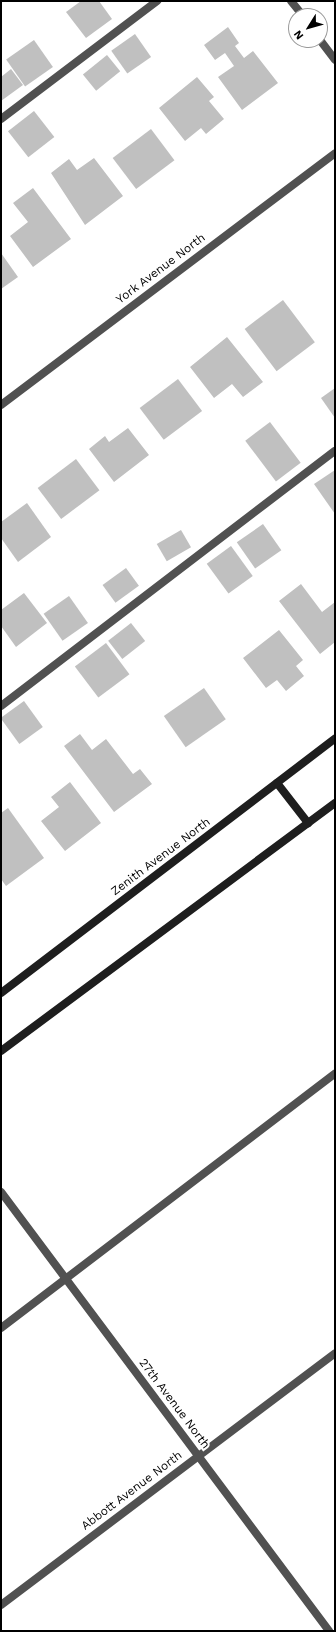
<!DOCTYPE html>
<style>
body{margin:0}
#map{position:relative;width:336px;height:1632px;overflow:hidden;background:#fff;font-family:"Work Sans",sans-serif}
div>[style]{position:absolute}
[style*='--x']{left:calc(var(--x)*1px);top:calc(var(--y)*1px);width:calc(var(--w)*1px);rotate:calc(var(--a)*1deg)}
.building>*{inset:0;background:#c0c0c0;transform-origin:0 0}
.lane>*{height:8px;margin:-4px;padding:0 4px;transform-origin:4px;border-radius:4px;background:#515151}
.street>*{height:8px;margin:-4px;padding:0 4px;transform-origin:4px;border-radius:4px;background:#515151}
.secondary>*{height:8px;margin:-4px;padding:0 4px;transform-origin:4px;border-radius:4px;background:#1e1e1e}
span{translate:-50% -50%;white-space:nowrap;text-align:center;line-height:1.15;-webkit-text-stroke:4px #fff;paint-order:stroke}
.street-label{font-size:12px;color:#000}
.frame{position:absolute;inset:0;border:2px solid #000;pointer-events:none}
.north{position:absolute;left:288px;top:8px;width:40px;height:40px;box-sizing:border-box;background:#fff;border:1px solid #999;border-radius:50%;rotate:233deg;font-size:11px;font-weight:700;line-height:16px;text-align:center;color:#000}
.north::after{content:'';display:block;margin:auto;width:14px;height:18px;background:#000;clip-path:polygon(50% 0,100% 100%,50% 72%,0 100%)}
</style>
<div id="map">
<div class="building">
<i style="clip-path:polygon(81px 1px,99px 1px,112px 19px,86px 38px,66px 12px)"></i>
<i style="clip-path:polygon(228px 27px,239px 43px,235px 46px,244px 58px,253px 51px,278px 83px,242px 110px,218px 77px,234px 66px,225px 53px,215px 60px,204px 45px)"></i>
<i style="left:135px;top:34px;width:28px;height:29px;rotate:55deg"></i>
<i style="left:34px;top:40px;width:33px;height:34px;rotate:55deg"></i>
<i style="left:107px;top:55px;width:21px;height:31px;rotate:51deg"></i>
<i style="clip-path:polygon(11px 69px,23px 85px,1px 101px,1px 77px)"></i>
<i style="clip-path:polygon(197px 77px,214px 97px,209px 101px,224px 119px,206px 134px,201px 128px,185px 141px,159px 108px)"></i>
<i style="left:34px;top:111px;width:33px;height:33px;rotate:52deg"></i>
<i style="left:151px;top:129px;width:39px;height:48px;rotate:53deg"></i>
<i style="clip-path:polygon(94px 158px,123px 196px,85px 225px,51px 173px,69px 159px,77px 170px)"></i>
<i style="clip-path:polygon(33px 188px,71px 239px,33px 267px,10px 236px,28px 222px,13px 203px)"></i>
<i style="clip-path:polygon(1px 253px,18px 277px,1px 289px)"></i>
<i style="left:283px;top:300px;width:53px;height:48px;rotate:53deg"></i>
<i style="clip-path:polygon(227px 337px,263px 382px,243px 397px,232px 384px,214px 398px,190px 367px)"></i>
<i style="left:178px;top:379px;width:40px;height:48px;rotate:53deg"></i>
<i style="clip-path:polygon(335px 388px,335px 418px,321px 398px)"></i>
<i style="left:270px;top:422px;width:51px;height:31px;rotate:53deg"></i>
<i style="clip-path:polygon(128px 428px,149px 455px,114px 482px,89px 449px,105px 436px,109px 442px)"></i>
<i style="left:76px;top:459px;width:39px;height:48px;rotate:53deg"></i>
<i style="clip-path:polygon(335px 470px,335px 514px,314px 484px)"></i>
<i style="clip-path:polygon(27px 503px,51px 537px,18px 562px,1px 538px,1px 522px)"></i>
<i style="left:263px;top:524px;width:32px;height:32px;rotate:55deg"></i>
<i style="left:181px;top:530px;width:20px;height:28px;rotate:60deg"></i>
<i style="left:231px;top:546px;width:37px;height:30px;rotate:54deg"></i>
<i style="left:126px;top:568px;width:22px;height:29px;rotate:54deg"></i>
<i style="clip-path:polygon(301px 584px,322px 612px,335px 602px,335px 642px,320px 654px,279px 601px)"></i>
<i style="clip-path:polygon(24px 593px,47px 623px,16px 647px,1px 626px,1px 610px)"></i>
<i style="left:69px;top:596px;width:33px;height:31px;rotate:55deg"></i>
<i style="left:131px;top:623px;width:23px;height:29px;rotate:52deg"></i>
<i style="clip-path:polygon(279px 630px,303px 660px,296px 666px,304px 676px,286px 691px,277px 680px,266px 688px,243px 658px)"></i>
<i style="left:106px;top:643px;width:39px;height:39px;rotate:53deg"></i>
<i style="left:204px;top:688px;width:38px;height:49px;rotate:55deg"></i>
<i style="left:24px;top:701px;width:32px;height:29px;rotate:54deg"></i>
<i style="clip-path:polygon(80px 734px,92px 750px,106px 739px,133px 774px,140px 769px,152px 784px,114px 812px,64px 746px)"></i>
<i style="clip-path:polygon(70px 782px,101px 823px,65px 851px,41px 821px,59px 807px,51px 797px)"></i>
<i style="clip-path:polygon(8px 808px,44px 858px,6px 886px,1px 879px,1px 813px)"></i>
</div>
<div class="lane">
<i style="--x:1;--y:119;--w:196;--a:-37.1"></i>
<i style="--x:1;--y:706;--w:420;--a:-37.4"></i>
<i style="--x:1;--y:1328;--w:420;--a:-37.3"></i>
</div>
<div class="street">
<i style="--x:291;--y:1;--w:19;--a:51"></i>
<i style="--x:320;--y:40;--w:25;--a:53"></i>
<i style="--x:1;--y:405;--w:418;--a:-37"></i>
<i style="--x:1;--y:1192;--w:548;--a:53.23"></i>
<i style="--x:1;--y:1605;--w:418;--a:-37"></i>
</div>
<div class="secondary">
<i style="--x:277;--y:783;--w:51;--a:52.2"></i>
<i style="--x:1;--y:993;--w:420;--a:-37.3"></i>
<i style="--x:1;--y:1051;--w:416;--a:-36.6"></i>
</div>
<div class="street-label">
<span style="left:161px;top:269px;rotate:-37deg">York Avenue North</span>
<span style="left:161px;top:857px;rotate:-37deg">Zenith Avenue North</span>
<span style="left:174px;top:1404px;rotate:53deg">27th Avenue North</span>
<span style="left:132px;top:1491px;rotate:-37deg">Abbott Avenue North</span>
</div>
<div class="frame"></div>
<div class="north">N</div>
</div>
